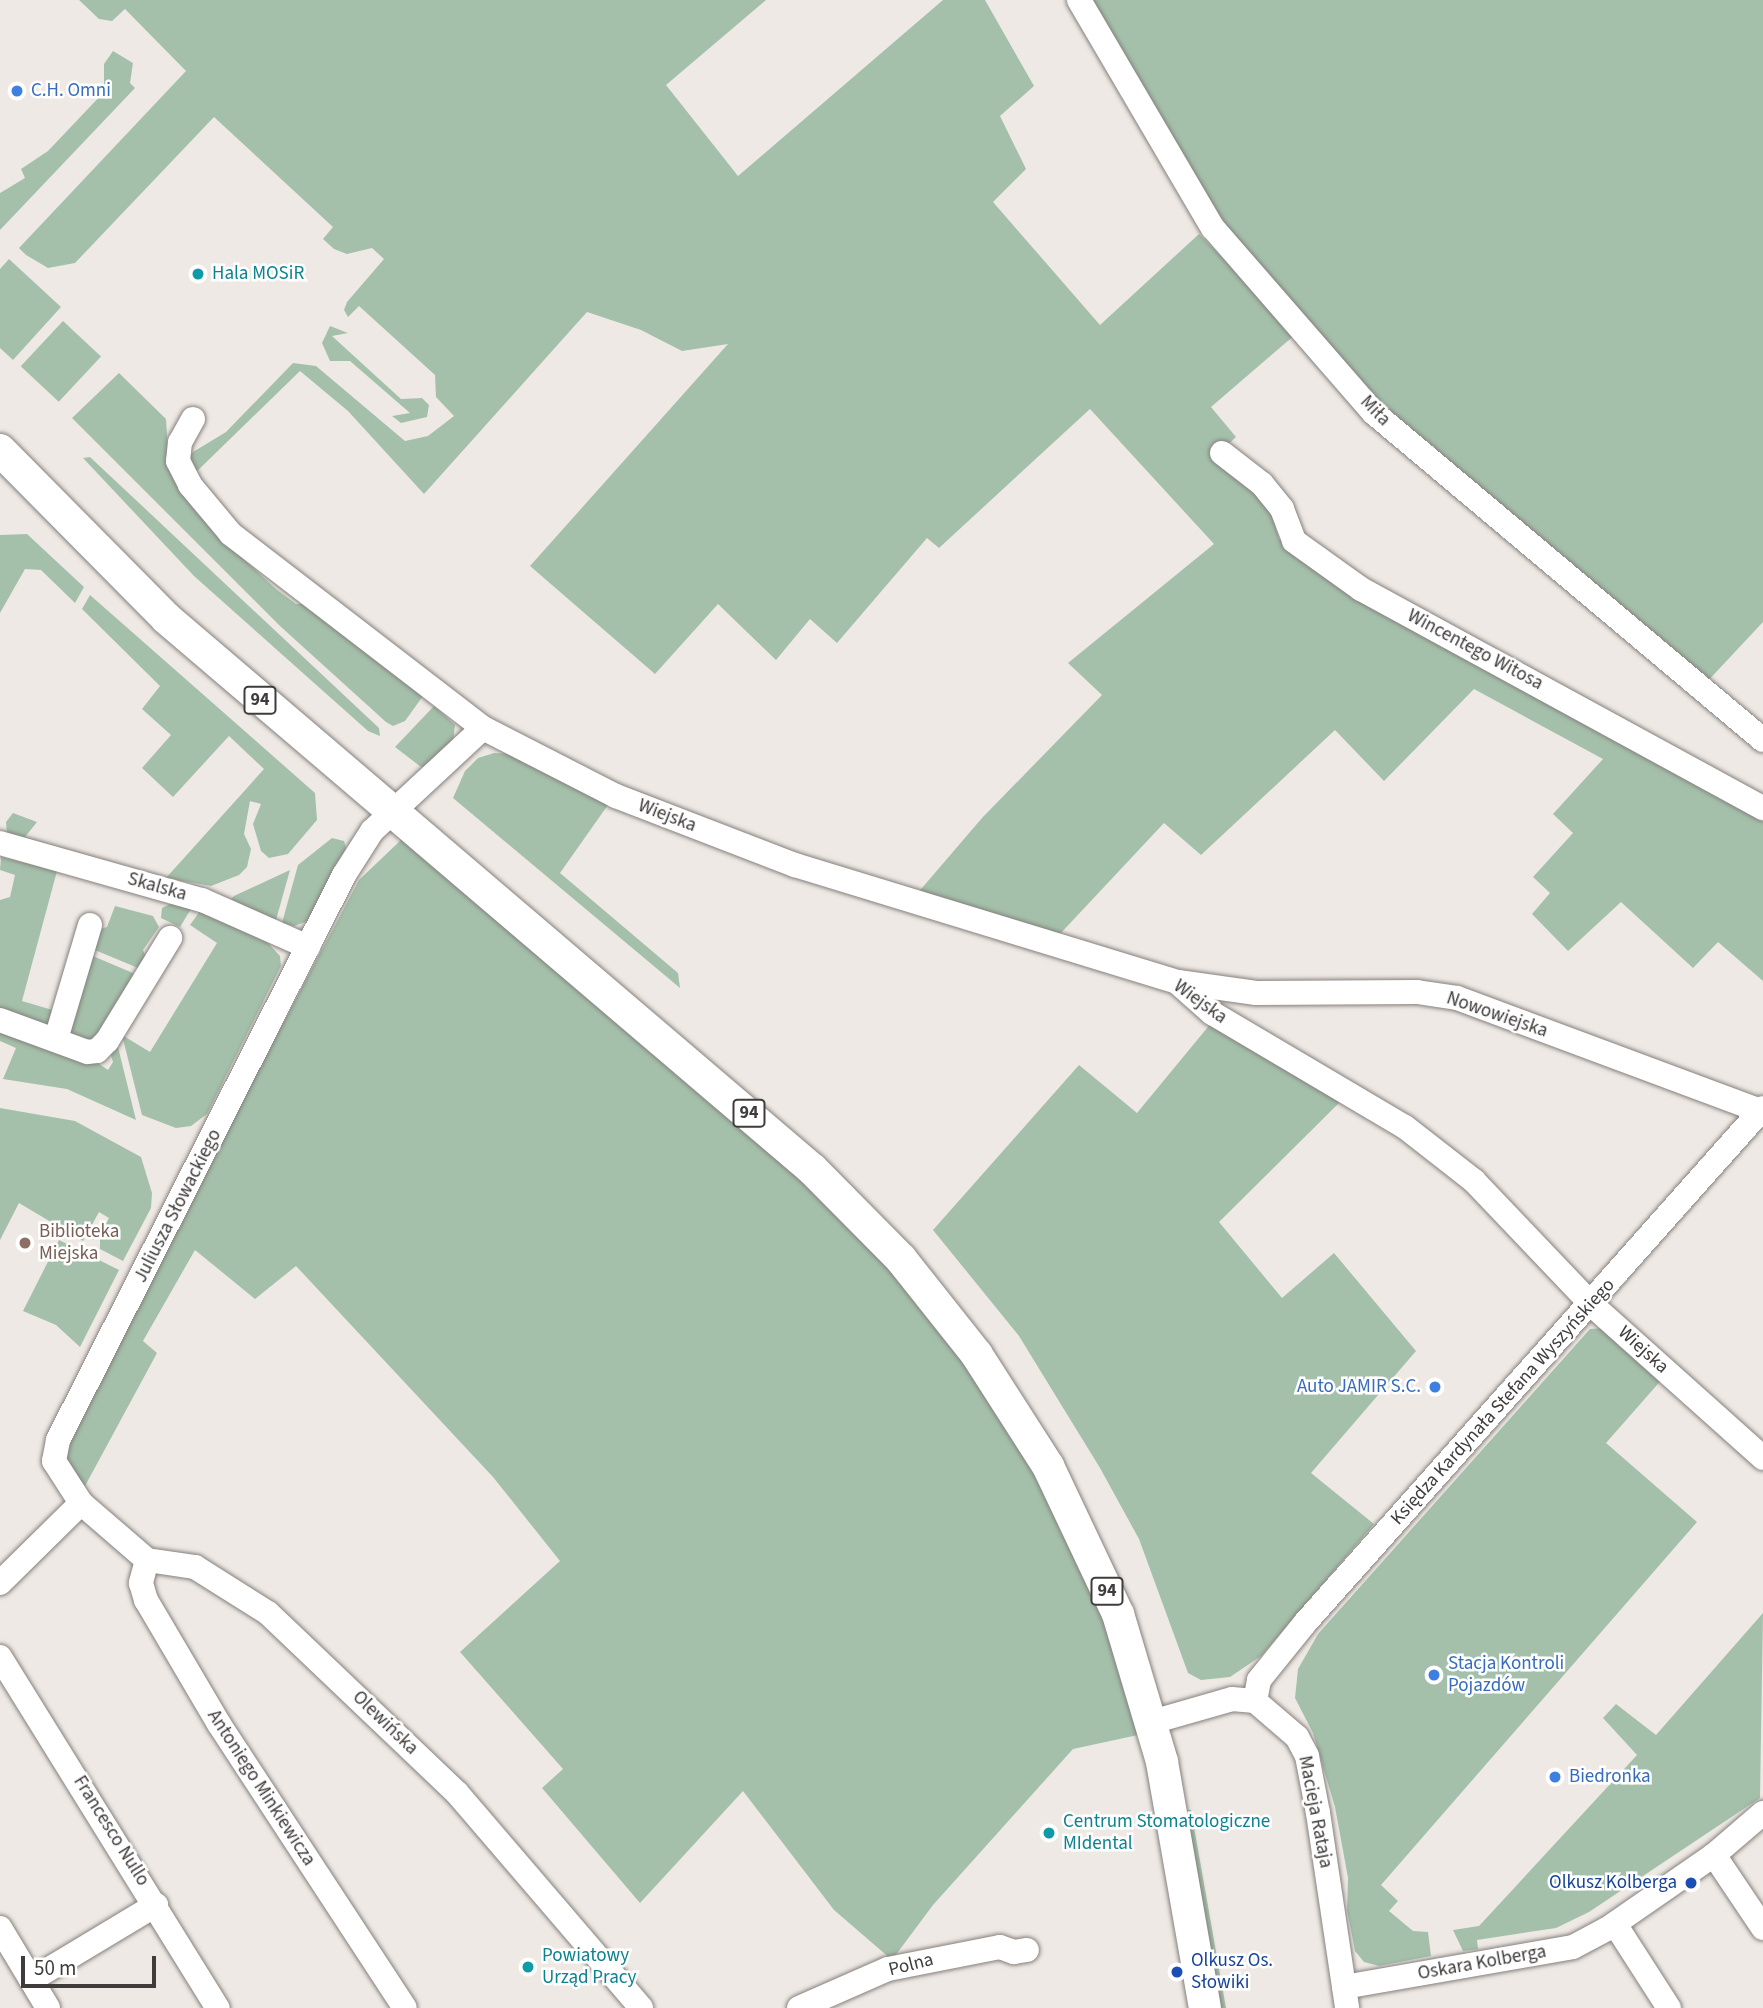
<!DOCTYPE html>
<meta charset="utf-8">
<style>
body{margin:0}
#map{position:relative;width:1763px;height:2008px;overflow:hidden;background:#efe9e5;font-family:"Source Sans 3",sans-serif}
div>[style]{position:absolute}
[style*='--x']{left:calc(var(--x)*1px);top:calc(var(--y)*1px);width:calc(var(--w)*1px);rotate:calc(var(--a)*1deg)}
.green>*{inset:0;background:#a4c0ab;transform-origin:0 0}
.roads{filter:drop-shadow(0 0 2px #85807d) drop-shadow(0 0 2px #85807d)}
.minor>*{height:24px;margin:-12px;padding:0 12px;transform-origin:12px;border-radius:12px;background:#fff}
.major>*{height:32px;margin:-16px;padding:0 16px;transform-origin:16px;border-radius:16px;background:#fff}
.dots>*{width:19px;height:19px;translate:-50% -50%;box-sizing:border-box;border:4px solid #fff;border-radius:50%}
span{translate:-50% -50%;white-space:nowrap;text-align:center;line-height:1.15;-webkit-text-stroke:5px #fff;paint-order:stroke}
.shield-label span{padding:2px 5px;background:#fff;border:2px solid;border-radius:5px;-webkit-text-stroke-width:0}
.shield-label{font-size:18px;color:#3f3c3b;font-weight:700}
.shop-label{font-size:19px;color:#366cbe}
.left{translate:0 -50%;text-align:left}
.right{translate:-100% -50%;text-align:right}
.culture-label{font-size:19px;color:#0d838f}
.street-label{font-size:19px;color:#3f3c3b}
.education-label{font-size:19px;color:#785e54}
.transit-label{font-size:19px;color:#164399}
.scale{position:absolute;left:21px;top:1956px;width:135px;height:32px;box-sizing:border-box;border:4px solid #3f3c3b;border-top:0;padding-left:9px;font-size:21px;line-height:24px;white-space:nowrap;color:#3f3c3b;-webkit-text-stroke:5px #fff;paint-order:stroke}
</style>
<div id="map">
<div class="green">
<i style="clip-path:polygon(79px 0,766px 0,666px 85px,738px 176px,943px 0,985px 0,1034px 86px,1000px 116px,1026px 169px,993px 202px,1100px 325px,1199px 234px,1223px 258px,1297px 333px,1211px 407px,1236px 437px,1215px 457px,1254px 488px,1273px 517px,1279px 539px,1294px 552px,1763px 816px,1763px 981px,1718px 942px,1693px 968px,1621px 902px,1568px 951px,1532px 914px,1550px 893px,1533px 877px,1573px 833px,1553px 814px,1603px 759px,1474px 689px,1384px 781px,1335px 730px,1201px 855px,1164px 823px,1060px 934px,916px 895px,982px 818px,1102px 695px,1068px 663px,1214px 544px,1090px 409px,939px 548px,927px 538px,837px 643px,810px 619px,776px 660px,718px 604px,655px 674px,530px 566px,728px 344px,682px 351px,641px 330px,587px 312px,424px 494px,348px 411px,300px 371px,191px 477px,188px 459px,193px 452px,226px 432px,293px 363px,316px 366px,405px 441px,428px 436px,454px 416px,436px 397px,435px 375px,359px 306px,348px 317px,344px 310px,347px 302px,384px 259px,372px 248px,347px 254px,334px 249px,323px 239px,333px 227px,214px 117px,75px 263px,48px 268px,26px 255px,19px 248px,186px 71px,125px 9px,112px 21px,99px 19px)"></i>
<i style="clip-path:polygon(1077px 0,1763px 0,1763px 622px,1704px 685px,1384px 409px,1212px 214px)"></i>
<i style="clip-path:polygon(113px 51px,133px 63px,130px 83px,135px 88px,0 230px,0 193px,25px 178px,21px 169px,48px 151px,104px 92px,104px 64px)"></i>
<i style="clip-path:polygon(9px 259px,61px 307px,13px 360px,0 348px,0 269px)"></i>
<i style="left:63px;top:321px;width:52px;height:62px;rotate:43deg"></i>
<i style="clip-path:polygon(330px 326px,348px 333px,332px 336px,401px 399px,422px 398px,429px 405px,427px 417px,401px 423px,392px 416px,410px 413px,350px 361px,330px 361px,322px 343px)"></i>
<i style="clip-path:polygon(119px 373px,166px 419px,169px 465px,237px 553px,276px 589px,296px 604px,308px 604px,423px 696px,405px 721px,393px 726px,386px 722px,280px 626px,72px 418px)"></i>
<i style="clip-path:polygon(90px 457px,379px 728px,380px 736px,368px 731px,194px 576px,83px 458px)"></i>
<i style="clip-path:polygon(27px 534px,84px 587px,75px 603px,41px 570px,25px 569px,0 613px,0 535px)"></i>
<i style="clip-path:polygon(90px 595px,315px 793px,317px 820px,288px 854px,269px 858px,261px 851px,253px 824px,261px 804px,250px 801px,244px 834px,251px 849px,247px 867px,239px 875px,211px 886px,166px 878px,264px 769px,229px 736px,173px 797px,142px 768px,171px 735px,142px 709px,160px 686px,82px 609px)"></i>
<i style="clip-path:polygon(434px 706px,455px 725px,453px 741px,437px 763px,421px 767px,395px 747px)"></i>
<i style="clip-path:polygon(494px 753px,518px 754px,610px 802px,560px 873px,678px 973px,680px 988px,453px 798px,465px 771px,478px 758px)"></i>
<i style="clip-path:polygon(13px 813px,37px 822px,25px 837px,118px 864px,7px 834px,6px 822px)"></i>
<i style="clip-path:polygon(332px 838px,344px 841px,346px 848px,311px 920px,294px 926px,282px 923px,298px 865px)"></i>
<i style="clip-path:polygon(402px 839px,804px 1173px,970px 1358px,1048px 1485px,1103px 1612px,1138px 1735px,1073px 1749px,933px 1905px,892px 1960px,834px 1910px,743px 1791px,640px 1903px,542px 1788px,563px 1769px,460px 1652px,560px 1561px,493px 1477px,296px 1266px,255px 1299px,195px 1250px,143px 1341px,157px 1353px,85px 1486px,62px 1460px,208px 1165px,359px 880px)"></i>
<i style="clip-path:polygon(1px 857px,57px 871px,22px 1001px,56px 1011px,50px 1030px,0 1015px,0 900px,10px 897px,15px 875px,0 870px)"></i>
<i style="clip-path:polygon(290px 870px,276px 920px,231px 899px,234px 896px)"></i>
<i style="clip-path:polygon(172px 903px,191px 909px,180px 927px,161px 918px,162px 908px)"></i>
<i style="clip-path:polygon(115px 906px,153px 916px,159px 927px,143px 950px,148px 962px,143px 970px,90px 948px,97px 930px,107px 927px)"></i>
<i style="clip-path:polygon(200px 911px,268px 943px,280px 956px,281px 966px,207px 1114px,191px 1126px,176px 1128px,142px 1115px,122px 1035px,150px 1052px,217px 943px,190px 925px)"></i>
<i style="clip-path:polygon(88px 954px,140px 976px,101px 1040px,70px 1039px,68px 1027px)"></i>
<i style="clip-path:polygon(1212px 1022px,1342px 1100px,1219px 1222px,1282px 1298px,1334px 1253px,1416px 1351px,1311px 1473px,1374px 1524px,1261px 1656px,1230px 1677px,1201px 1680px,1188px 1673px,1139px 1539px,1100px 1468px,1019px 1336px,933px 1230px,1079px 1065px,1137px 1113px)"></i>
<i style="clip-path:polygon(0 1025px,89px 1057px,108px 1070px,113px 1062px,109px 1049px,116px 1039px,136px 1120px,67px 1089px,3px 1079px,16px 1048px,0 1041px)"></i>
<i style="clip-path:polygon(0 1108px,75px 1121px,141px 1157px,152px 1193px,151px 1208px,123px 1261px,100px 1249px,100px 1235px,109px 1218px,99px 1212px,83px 1241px,19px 1203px,0 1240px)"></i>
<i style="clip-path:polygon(59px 1240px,119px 1270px,80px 1347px,56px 1325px,23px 1311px)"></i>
<i style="clip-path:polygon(1605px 1328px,1664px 1377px,1606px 1443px,1697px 1522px,1381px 1885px,1398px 1901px,1389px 1911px,1413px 1931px,1428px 1932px,1431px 1956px,1379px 1966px,1364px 1962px,1355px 1951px,1347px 1910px,1348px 1878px,1335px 1807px,1313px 1733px,1295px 1698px,1298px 1669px,1318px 1634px,1590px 1329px)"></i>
<i style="clip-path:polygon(1763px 1613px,1760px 1798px,1589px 1912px,1556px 1928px,1477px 1940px,1478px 1949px,1463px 1951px,1453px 1930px,1479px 1926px,1637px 1755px,1603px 1718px,1616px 1704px,1656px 1735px)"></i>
<i style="clip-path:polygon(1185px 1810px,1191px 1810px,1226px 2008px,1218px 2008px)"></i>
</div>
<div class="roads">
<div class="minor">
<i style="--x:1079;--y:0;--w:264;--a:59.6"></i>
<i style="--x:1213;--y:228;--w:245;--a:49"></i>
<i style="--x:1374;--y:413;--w:508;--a:40.05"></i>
<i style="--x:193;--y:419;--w:26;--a:119"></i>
<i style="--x:180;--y:442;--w:19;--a:96"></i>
<i style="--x:178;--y:461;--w:27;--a:63"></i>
<i style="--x:190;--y:485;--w:64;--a:50.1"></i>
<i style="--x:231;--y:534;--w:318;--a:37.6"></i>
<i style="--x:483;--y:728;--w:149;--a:27.1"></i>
<i style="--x:616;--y:796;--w:192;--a:21.1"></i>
<i style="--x:795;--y:865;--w:400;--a:17"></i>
<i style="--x:1177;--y:982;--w:47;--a:41.5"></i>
<i style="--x:1212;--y:1013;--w:224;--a:30.6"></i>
<i style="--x:1405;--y:1127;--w:88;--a:38"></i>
<i style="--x:1474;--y:1181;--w:170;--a:46.4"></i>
<i style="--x:1591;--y:1304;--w:231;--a:41.8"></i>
<i style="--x:1222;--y:453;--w:51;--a:37.8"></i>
<i style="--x:1262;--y:484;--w:32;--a:51"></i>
<i style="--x:1282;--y:509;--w:34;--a:69"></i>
<i style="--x:1294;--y:541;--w:82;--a:35.6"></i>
<i style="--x:1361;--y:589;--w:458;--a:28.6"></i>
<i style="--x:0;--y:843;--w:210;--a:15.8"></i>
<i style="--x:202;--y:900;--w:116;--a:23.9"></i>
<i style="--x:1178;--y:982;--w:79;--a:8"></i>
<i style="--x:1256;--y:993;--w:161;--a:-0.4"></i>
<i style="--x:1417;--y:992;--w:40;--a:8.5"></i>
<i style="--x:1457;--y:998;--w:327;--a:20.4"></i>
<i style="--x:0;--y:1020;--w:93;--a:20.2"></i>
<i style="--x:87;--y:1052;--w:10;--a:-6"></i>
<i style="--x:97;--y:1051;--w:14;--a:-45"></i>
<i style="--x:107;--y:1041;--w:121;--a:-58.5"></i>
<i style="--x:56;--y:1039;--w:119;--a:-73.4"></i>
<i style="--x:81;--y:1503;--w:87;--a:40.8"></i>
<i style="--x:147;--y:1560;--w:49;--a:8.3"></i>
<i style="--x:195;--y:1567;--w:86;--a:32.2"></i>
<i style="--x:268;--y:1613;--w:261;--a:43.6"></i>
<i style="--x:457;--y:1793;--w:283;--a:49.4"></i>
<i style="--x:147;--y:1560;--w:24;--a:105"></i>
<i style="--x:141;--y:1583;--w:18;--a:74"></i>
<i style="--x:146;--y:1600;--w:144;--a:59.5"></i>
<i style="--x:219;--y:1724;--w:339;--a:56.8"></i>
<i style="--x:0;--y:1583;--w:114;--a:-44.6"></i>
<i style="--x:81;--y:1503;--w:50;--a:-122.7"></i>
<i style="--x:54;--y:1461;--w:21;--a:-79"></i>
<i style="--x:58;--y:1440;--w:633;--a:-63.15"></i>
<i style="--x:344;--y:875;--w:52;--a:-57.5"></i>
<i style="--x:372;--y:831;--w:151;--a:-42.9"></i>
<i style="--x:0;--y:1657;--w:413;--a:58.2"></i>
<i style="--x:1255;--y:1701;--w:21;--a:-79"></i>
<i style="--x:1259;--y:1680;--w:73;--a:-51.1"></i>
<i style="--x:1305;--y:1623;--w:689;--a:-48.35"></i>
<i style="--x:1152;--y:1722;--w:83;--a:-16"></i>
<i style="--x:1232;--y:1699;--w:23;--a:5"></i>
<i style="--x:1255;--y:1701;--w:55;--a:40.6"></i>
<i style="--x:1297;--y:1737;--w:21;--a:62"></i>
<i style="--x:1307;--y:1756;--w:58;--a:79.1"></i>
<i style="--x:1318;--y:1813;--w:197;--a:81.5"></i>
<i style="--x:1714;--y:1855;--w:88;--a:56.1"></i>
<i style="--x:1615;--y:1924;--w:100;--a:57.3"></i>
<i style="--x:0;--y:1928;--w:93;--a:59"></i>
<i style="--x:31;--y:1980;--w:146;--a:-31"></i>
<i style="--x:1344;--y:1987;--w:232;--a:-9.9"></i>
<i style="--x:1573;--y:1947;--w:38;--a:-28"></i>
<i style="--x:1607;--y:1929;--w:130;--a:-34.7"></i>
<i style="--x:1714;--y:1855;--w:65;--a:-40.6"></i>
<i style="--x:799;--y:2008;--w:97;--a:-23.7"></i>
<i style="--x:888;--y:1969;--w:114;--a:-11.1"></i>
<i style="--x:1000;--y:1947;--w:15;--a:20"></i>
<i style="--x:1014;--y:1952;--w:13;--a:-9"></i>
</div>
<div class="major">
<i style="--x:0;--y:450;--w:236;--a:45.3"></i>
<i style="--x:166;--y:618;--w:850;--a:40.47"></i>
<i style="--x:813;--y:1170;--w:125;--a:45.3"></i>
<i style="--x:901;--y:1259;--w:122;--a:51.6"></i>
<i style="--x:977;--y:1355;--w:132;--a:57.4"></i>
<i style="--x:1048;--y:1466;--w:164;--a:64.7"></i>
<i style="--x:1118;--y:1614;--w:154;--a:73.4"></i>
<i style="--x:1162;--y:1762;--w:250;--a:80.1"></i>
</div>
</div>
<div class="dots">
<i style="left:17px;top:91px;background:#3f7fe0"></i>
<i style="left:198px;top:274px;background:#0f9aa8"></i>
<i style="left:25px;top:1243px;background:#8d6e63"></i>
<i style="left:1435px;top:1387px;background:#3f7fe0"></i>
<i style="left:1434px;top:1675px;background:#3f7fe0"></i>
<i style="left:1555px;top:1777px;background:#3f7fe0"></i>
<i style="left:1049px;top:1833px;background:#0f9aa8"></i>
<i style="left:1691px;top:1883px;background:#1a4fb4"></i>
<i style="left:528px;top:1967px;background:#0f9aa8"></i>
<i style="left:1177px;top:1972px;background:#1a4fb4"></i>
</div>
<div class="shield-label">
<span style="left:260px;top:700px">94</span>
<span style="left:749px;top:1113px">94</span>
<span style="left:1107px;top:1591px">94</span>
</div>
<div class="shop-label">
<span class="left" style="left:31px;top:91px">C.H. Omni</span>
<span class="right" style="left:1421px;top:1387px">Auto JAMIR S.C.</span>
<span class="left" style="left:1448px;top:1675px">Stacja Kontroli<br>Pojazdów</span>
<span class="left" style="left:1569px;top:1777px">Biedronka</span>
</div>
<div class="culture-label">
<span class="left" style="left:212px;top:274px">Hala MOSiR</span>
<span class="left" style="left:1063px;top:1833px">Centrum Stomatologiczne<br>MIdental</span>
<span class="left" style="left:542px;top:1967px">Powiatowy<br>Urząd Pracy</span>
</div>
<div class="street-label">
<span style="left:1375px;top:411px;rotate:46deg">Miła</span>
<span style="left:1475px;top:650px;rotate:28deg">Wincentego Witosa</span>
<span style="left:667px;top:816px;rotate:21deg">Wiejska</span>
<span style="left:157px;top:887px;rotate:16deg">Skalska</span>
<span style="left:1200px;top:1002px;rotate:36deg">Wiejska</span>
<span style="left:1497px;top:1015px;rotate:19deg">Nowowiejska</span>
<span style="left:178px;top:1206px;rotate:-63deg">Juliusza Słowackiego</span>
<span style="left:1643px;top:1350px;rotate:42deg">Wiejska</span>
<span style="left:1503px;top:1402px;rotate:-48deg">Księdza Kardynała Stefana Wyszyńskiego</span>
<span style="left:385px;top:1723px;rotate:44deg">Olewińska</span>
<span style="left:261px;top:1788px;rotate:57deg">Antoniego Minkiewicza</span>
<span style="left:1315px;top:1812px;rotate:79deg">Macieja Rataja</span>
<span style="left:111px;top:1831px;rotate:58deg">Francesco Nullo</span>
<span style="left:1482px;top:1963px;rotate:-10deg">Oskara Kolberga</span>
<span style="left:911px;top:1965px;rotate:-14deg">Polna</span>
</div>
<div class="education-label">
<span class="left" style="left:39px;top:1243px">Biblioteka<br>Miejska</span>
</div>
<div class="transit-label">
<span class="right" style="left:1677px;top:1883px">Olkusz Kolberga</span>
<span class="left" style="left:1191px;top:1972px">Olkusz Os.<br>Słowiki</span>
</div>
<div class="scale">50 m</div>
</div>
